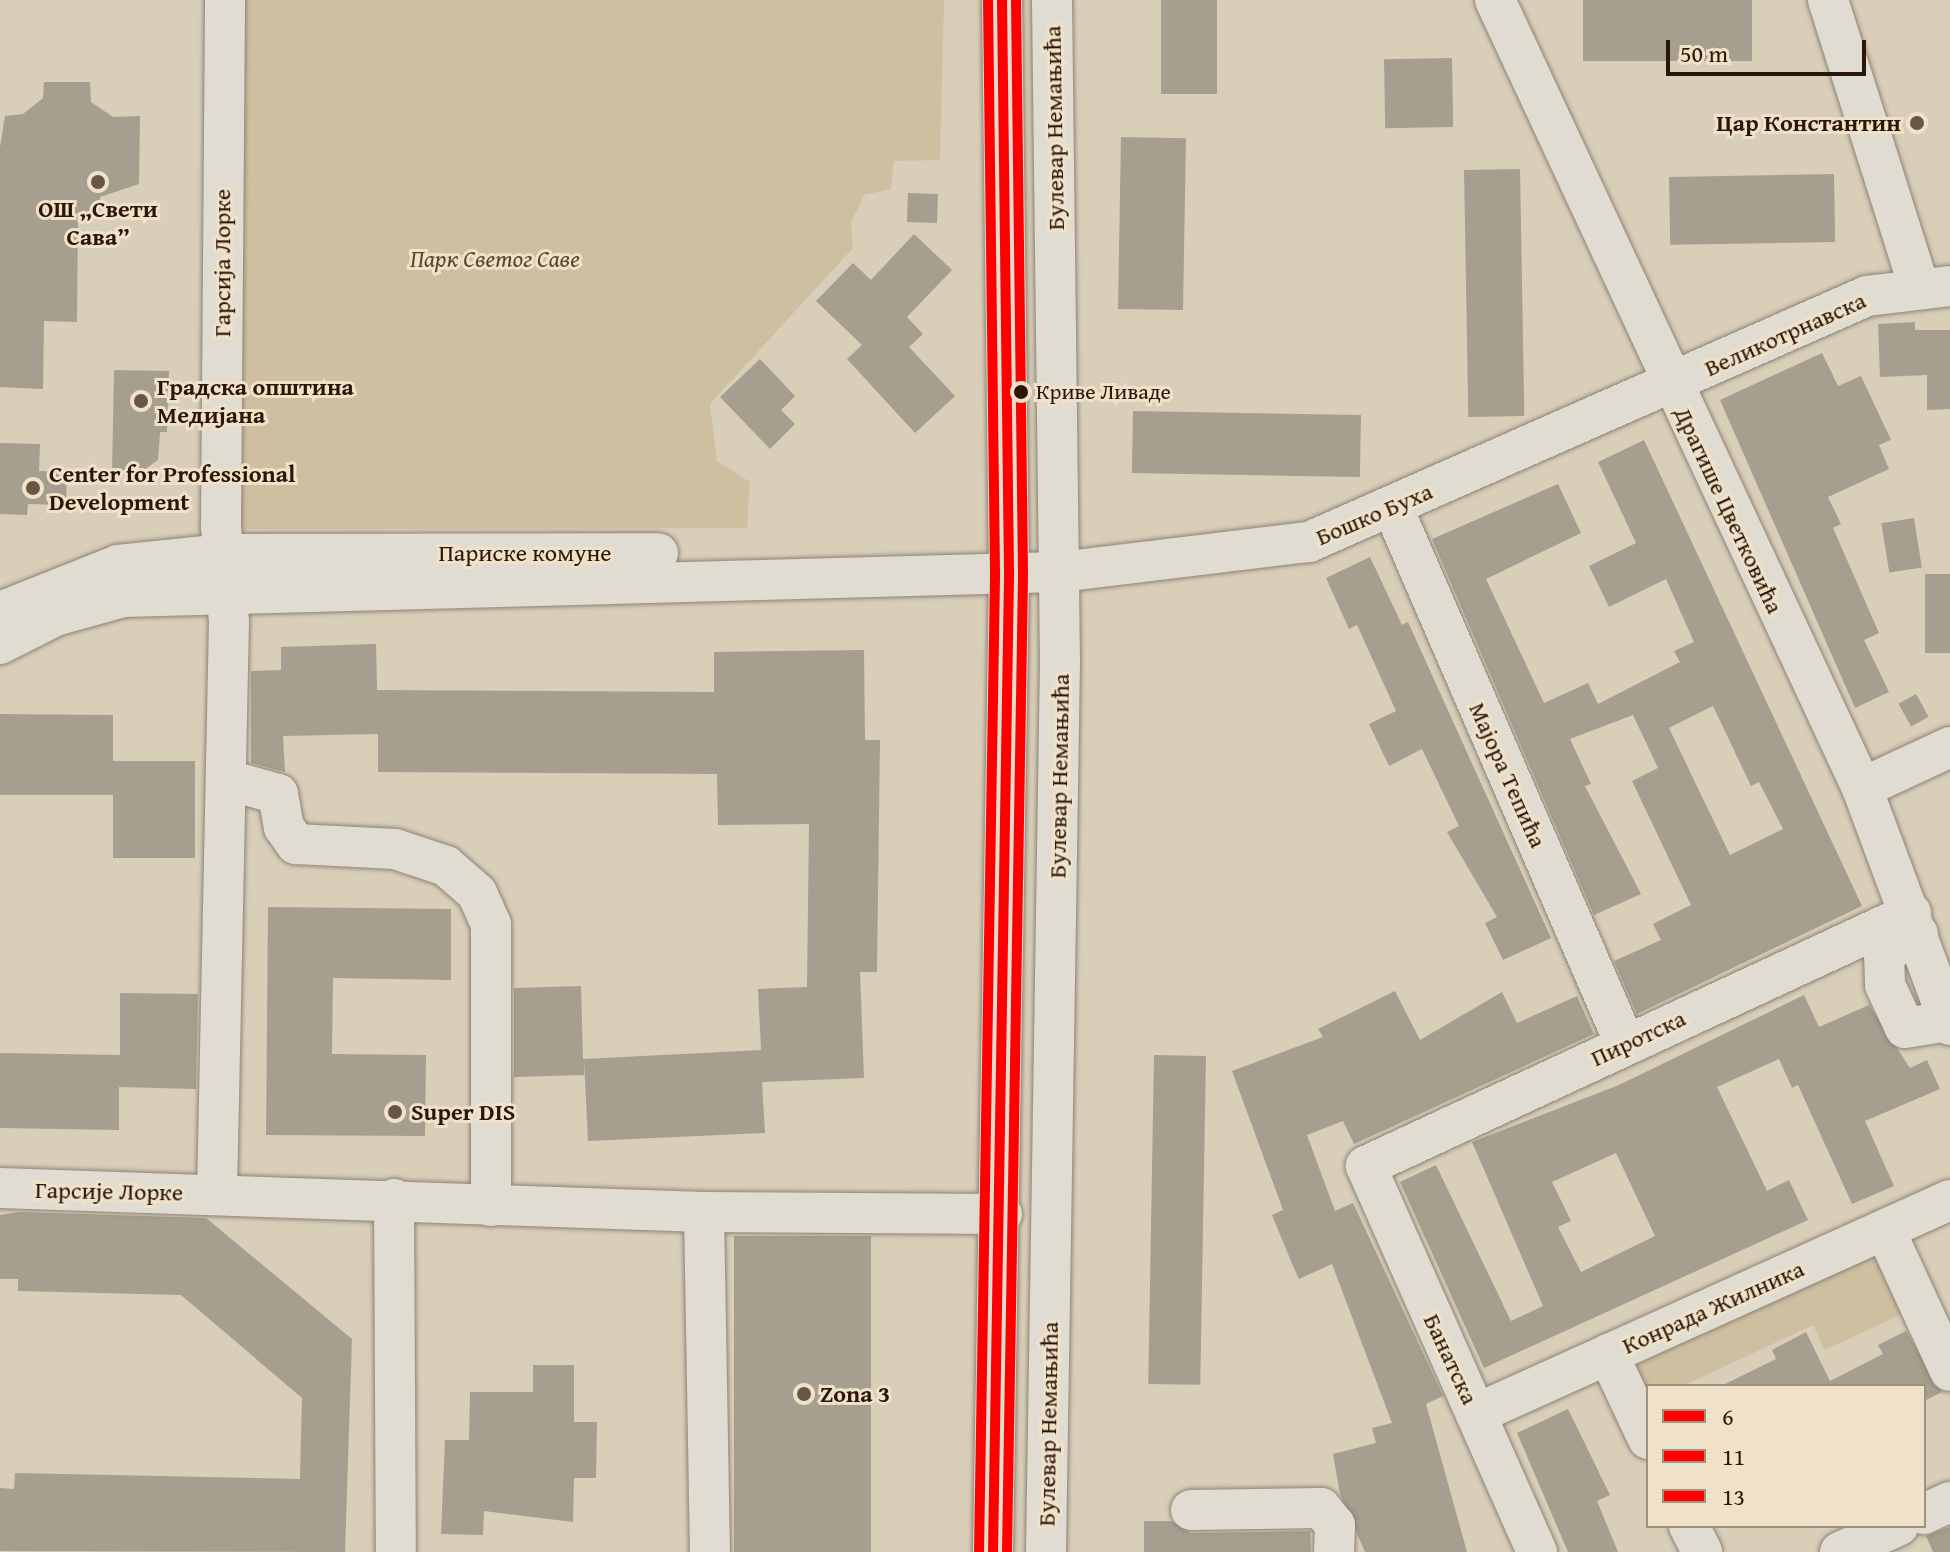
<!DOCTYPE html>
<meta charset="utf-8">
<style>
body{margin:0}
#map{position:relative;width:1950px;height:1552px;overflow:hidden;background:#d9ceb8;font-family:"Gentium Book Plus",serif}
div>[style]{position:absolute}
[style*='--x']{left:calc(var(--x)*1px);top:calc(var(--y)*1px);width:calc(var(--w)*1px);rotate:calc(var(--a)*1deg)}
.green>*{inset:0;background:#cfbfa1}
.building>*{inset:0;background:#a69e8e;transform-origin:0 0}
.roads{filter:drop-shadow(0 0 2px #8c8375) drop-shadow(0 0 2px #8c8375)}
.minor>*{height:40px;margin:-20px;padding:0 20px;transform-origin:20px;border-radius:20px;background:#e1dcd1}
.bus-1>*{height:10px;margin:-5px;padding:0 5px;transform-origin:5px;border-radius:5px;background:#f00}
.bus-2>*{height:10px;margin:-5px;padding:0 5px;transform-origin:5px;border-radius:5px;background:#f00}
.bus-3>*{height:10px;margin:-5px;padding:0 5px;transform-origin:5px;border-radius:5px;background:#f00}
.dots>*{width:22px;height:22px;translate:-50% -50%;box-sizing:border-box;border:4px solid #efe2c8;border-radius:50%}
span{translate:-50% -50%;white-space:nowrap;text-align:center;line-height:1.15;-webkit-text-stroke:6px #efe2c8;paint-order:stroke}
.bus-label{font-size:22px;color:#2b1608}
.left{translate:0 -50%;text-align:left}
.poi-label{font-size:24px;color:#2b1608;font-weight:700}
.right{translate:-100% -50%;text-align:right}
.street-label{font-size:24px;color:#2b1608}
.park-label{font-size:24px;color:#5a4530;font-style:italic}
.legend{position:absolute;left:1646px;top:1384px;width:280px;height:144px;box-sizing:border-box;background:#efe2c8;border:2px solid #a1907b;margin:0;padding:10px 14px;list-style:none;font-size:24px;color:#2b1608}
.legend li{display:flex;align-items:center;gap:16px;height:40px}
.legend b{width:40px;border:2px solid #a1907b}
.scale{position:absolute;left:1666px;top:40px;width:200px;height:36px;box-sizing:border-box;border:4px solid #2b1608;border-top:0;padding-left:10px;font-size:24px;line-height:28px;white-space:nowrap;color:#2b1608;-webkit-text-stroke:6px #efe2c8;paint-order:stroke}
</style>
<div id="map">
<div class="green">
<i style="clip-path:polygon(234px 0,944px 0,940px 160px,894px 161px,891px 189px,864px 195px,851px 222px,853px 248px,710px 404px,717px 461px,750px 482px,747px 528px,237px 529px)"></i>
<i style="clip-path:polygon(1873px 1252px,1902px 1314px,1825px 1350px,1813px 1325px,1683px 1386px,1648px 1386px,1648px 1394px,1634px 1365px)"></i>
</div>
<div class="building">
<i style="left:1161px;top:0;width:56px;height:94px"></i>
<i style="left:1583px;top:0;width:169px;height:61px"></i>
<i style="left:1452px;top:58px;width:69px;height:68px;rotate:89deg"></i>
<i style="clip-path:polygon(44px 82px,90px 82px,91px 102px,113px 117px,140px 116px,139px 184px,100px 197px,99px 215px,78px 216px,77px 322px,44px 321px,43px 389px,0 387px,0 147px,5px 116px,23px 114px,43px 98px)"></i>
<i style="left:1121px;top:137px;width:65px;height:172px;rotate:1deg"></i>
<i style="left:1520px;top:169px;width:247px;height:56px;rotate:89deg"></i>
<i style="left:1834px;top:174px;width:68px;height:165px;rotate:89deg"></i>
<i style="left:908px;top:193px;width:30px;height:29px;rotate:2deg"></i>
<i style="clip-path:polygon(914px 234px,952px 270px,907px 317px,923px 334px,909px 347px,955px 396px,915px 433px,847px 359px,862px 345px,816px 301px,853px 263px,871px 280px)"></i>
<i style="clip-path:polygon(1915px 322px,1915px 330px,1950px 330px,1950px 409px,1927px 410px,1927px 375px,1880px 377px,1878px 324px)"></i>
<i style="clip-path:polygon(1822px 353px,1838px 386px,1861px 376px,1891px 440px,1879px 445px,1889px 469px,1828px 497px,1841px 524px,1833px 528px,1879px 633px,1864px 640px,1889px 692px,1855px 708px,1720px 400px)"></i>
<i style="clip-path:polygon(760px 359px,795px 396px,781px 410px,795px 424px,770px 449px,720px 397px)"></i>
<i style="clip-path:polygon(114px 370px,169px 371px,167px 432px,160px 432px,158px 460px,141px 472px,112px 473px)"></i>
<i style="left:1133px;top:411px;width:228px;height:62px;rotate:1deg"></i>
<i style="clip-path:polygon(evenodd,1644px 440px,1862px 906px,1637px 1014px,1614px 961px,1661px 940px,1653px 924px,1691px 905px,1632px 781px,1658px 768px,1633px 715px,1570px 739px,1591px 784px,1585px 786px,1641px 894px,1594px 915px,1432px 539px,1558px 484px,1581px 533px,1486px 579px,1544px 703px,1588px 683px,1598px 704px,1680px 662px,1674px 651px,1694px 642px,1666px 579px,1609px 607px,1589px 566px,1636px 543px,1598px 462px,1644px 440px,1713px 706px,1751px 786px,1759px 782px,1783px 829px,1730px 855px,1669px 728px,1713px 706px)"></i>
<i style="clip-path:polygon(0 443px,40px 444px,39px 471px,67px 472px,66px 505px,28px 504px,27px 515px,0 514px)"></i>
<i style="left:1914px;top:518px;width:50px;height:33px;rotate:81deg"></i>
<i style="clip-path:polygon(1370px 557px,1402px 625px,1408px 622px,1551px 938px,1503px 960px,1485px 923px,1497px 917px,1447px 832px,1459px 826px,1422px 749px,1389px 766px,1369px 724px,1396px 711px,1357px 625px,1349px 629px,1326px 578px)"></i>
<i style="left:1950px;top:574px;width:79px;height:25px;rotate:90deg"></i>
<i style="clip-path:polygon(376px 644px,377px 690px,714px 692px,714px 652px,864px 650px,865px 740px,880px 740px,877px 972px,860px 972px,864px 1078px,762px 1082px,765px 1133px,588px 1141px,584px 1060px,584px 1075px,514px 1077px,514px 988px,581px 986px,583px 1059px,761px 1050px,758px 989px,807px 987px,809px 824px,718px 825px,717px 774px,378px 772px,378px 734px,283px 736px,285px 772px,251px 763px,251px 671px,281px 670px,281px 647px)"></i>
<i style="left:1916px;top:694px;width:26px;height:20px;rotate:61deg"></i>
<i style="clip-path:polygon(0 714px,113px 715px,113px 761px,195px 761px,195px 858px,113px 858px,113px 795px,0 795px)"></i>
<i style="clip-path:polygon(268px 907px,451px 909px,451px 980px,333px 978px,332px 1054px,426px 1055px,425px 1136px,266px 1135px)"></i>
<i style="clip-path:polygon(1395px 991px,1420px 1040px,1502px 992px,1517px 1023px,1577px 996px,1594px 1034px,1354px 1144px,1343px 1121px,1307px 1135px,1335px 1211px,1353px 1203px,1443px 1396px,1426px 1404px,1467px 1552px,1365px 1552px,1340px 1494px,1333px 1454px,1376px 1443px,1372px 1428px,1392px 1423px,1332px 1264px,1299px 1279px,1293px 1266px,1272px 1215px,1283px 1210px,1232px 1071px,1323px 1037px,1318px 1029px)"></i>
<i style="clip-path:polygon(120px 993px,198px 994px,196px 1089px,119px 1087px,119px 1130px,0 1128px,0 1053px,120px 1055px)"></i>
<i style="clip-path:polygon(evenodd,1804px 995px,1819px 1027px,1869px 1005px,1910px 1068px,1927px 1060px,1940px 1089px,1865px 1121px,1894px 1186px,1852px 1204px,1798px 1085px,1792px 1088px,1779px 1059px,1717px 1087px,1767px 1191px,1789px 1180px,1808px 1220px,1484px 1368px,1400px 1182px,1436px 1165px,1511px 1321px,1543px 1306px,1472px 1142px,1619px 1085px,1804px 995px,1616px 1153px,1655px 1236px,1581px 1272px,1558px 1227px,1571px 1221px,1552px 1182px,1616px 1153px)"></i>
<i style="left:1154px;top:1055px;width:52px;height:329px;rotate:1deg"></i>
<i style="clip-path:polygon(19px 1212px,206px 1218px,352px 1339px,345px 1552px,0 1551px,0 1488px,14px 1489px,15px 1473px,300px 1479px,302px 1398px,181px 1295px,18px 1291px,18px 1279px,0 1279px,0 1215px)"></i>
<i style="left:734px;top:1236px;width:137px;height:316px"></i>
<i style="clip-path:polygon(1906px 1331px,1942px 1392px,1924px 1401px,1924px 1386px,1721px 1386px,1776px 1359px,1772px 1350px,1806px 1332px,1830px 1381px,1883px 1354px,1878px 1345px)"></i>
<i style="clip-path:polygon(533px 1365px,574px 1365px,574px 1422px,597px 1422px,596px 1478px,574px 1478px,573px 1522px,484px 1511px,483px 1535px,441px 1534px,445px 1440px,469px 1440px,470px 1392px,533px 1392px)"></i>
<i style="clip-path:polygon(1568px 1409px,1610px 1495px,1597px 1501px,1618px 1552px,1568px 1552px,1517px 1433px)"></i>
<i style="clip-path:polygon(1144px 1521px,1171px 1521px,1191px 1533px,1310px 1531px,1311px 1552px,1144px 1552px)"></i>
<i style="clip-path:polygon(1950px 1527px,1950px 1552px,1933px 1552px,1926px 1536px)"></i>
</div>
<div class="roads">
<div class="minor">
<i style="--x:1495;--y:0;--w:869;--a:65.03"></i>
<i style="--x:1862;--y:788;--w:253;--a:69.6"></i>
<i style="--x:1828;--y:0;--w:301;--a:72.4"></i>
<i style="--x:1392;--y:506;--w:586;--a:66.58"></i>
<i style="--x:0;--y:612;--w:127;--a:-21.7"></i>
<i style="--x:118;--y:565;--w:107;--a:-5.9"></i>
<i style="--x:224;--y:554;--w:434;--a:-0.1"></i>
<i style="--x:0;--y:644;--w:62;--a:-27"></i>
<i style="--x:55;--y:616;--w:71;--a:-15.6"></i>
<i style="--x:123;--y:597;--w:937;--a:-1.53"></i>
<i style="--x:1060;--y:572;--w:251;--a:-6.9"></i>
<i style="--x:1309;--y:542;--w:610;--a:-23.79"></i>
<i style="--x:1867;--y:296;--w:84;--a:-6.9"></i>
<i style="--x:228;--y:780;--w:52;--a:15.6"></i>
<i style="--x:278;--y:794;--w:34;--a:80"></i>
<i style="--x:284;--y:827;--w:21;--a:55"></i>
<i style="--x:296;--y:844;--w:99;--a:2.9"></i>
<i style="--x:395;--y:849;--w:54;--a:18.4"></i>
<i style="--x:446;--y:866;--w:41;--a:41.1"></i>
<i style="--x:477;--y:893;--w:34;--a:66"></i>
<i style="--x:491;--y:924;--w:282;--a:90"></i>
<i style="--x:1862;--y:788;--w:97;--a:-25"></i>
<i style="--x:1918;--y:934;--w:39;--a:150"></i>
<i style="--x:1884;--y:954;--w:31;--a:88"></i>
<i style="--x:1885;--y:985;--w:47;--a:65.1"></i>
<i style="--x:1905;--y:1028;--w:44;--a:-9.2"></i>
<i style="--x:0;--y:1188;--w:704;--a:1.95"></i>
<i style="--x:704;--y:1212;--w:298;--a:0.4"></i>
<i style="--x:217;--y:1194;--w:572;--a:-88.8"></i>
<i style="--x:229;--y:622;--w:96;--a:-94.8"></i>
<i style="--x:221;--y:526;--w:526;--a:-89.56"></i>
<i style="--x:394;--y:1199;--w:353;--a:89.7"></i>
<i style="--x:704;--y:1212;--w:340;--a:89"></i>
<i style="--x:1885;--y:1230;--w:155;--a:65.3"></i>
<i style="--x:1608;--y:1354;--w:94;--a:64.8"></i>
<i style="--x:1476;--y:1414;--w:520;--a:-24.3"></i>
<i style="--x:1191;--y:1510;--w:130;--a:-0.9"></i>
<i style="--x:1321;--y:1508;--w:22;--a:51"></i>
<i style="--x:1335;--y:1525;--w:27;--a:92"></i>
<i style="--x:1924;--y:1514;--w:29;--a:-25"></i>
<i style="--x:1689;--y:1526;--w:29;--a:63"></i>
<i style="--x:993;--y:1552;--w:979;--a:-89.06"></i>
<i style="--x:1009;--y:573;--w:573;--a:-90.7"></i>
<i style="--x:1046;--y:1552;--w:888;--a:-89.1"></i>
<i style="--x:1060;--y:664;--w:664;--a:-90.69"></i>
<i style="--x:1537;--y:1552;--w:422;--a:-113.9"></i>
<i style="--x:1366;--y:1166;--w:601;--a:-24.9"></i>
<i style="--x:1840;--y:1552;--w:64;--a:-24.1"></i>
</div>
</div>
<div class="bus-1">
<i style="--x:993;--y:1552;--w:979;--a:-89.06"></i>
<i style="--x:1009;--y:573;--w:573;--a:-90.7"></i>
</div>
<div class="bus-2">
<i style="--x:1007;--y:1552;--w:979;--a:-89.06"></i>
<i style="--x:1023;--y:573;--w:573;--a:-90.7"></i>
</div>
<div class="bus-3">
<i style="--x:979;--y:1552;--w:979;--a:-89.06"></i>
<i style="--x:995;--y:573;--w:573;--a:-90.7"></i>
</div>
<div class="dots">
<i style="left:1917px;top:123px;background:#685646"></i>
<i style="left:98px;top:182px;background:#685646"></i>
<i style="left:1021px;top:392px;background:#2b1608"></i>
<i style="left:141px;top:401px;background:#685646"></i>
<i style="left:33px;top:488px;background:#685646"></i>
<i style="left:395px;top:1112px;background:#685646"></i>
<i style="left:804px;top:1394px;background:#685646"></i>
</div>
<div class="bus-label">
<span class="left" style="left:1036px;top:392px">Криве Ливаде</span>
</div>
<div class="poi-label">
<span class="right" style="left:1901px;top:123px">Цар Константин</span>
<span style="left:98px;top:223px">ОШ „Свети<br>Сава”</span>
<span class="left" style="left:157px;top:401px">Градска општина<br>Медијана</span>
<span class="left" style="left:49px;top:488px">Center for Professional<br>Development</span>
<span class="left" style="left:411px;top:1112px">Super DIS</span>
<span class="left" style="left:820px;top:1394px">Zona 3</span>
</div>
<div class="street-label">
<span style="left:1054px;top:128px;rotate:-91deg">Булевар Немањића</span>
<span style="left:222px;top:263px;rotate:-90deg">Гарсија Лорке</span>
<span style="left:1785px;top:334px;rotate:-24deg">Великотрнавска</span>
<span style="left:1729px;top:510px;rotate:65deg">Драгише Цветковића</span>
<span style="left:1374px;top:514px;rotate:-23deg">Бошко Буха</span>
<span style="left:525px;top:553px">Париске комуне</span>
<span style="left:1508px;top:775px;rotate:66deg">Мајора Тепића</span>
<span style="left:1059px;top:776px;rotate:-89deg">Булевар Немањића</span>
<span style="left:1638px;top:1038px;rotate:-25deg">Пиротска</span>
<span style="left:109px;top:1191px;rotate:1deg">Гарсије Лорке</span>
<span style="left:1713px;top:1307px;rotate:-24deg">Конрада Жилника</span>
<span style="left:1451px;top:1359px;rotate:65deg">Банатска</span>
<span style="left:1048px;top:1424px;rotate:-89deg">Булевар Немањића</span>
</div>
<div class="park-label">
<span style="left:495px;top:259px">Парк Светог Саве</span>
</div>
<ul class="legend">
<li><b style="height:10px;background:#f00"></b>6</li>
<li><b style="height:10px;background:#f00"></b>11</li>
<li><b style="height:10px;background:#f00"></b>13</li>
</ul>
<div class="scale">50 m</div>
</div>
